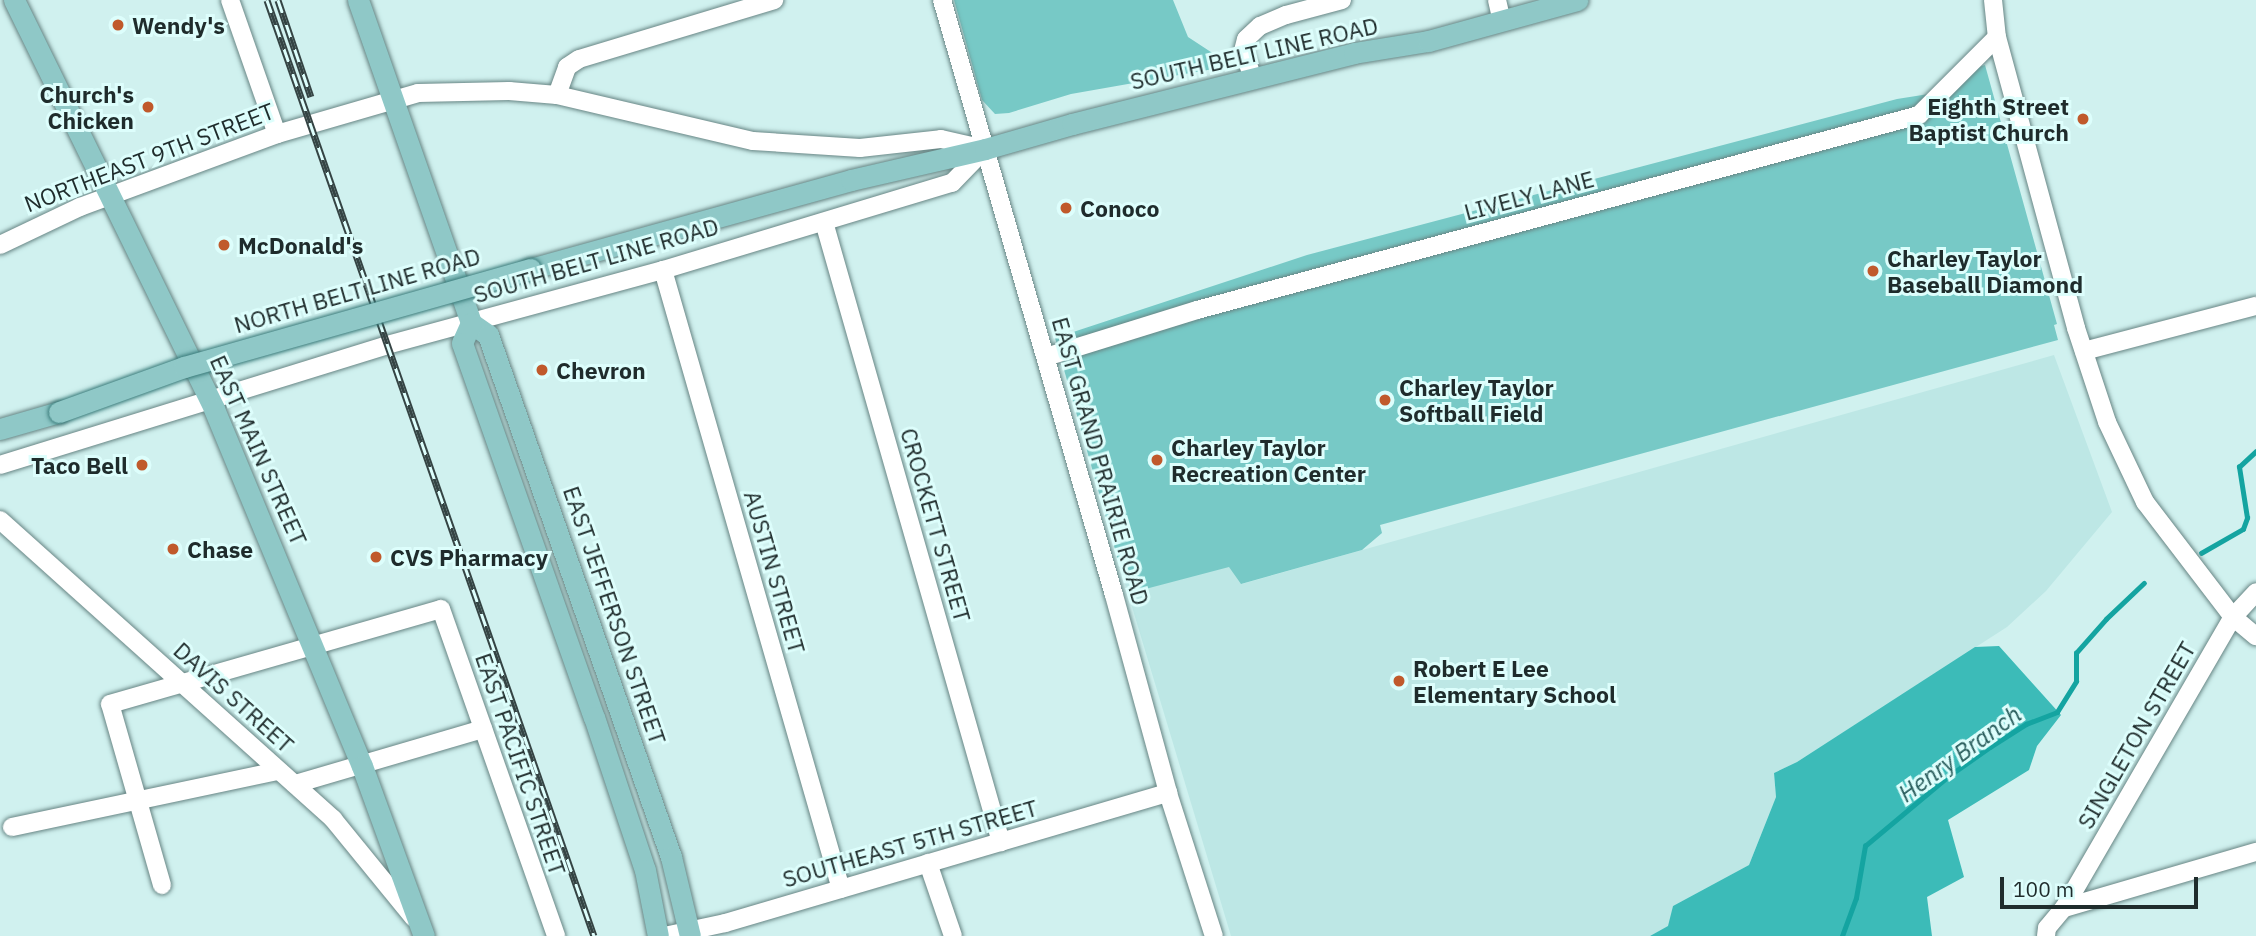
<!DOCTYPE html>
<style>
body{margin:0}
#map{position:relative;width:2256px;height:936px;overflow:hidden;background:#d0f1ef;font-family:"IBM Plex Sans",sans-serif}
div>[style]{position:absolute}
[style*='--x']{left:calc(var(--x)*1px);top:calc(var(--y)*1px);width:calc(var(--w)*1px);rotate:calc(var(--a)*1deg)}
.built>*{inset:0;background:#bde7e5}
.green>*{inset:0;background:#77c9c6}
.forest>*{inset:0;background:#3cbbb8}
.stream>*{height:4.5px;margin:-2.25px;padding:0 2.25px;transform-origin:2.25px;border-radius:2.25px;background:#14a4a1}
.roads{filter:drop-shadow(0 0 2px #678584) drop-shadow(0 0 2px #678584)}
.minor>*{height:18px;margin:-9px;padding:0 9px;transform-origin:9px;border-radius:9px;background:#fff}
.major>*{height:21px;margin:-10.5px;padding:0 10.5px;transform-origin:10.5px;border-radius:10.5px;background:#8fc8c7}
.rail>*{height:7px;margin-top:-3.5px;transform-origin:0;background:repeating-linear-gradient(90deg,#ddfefc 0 13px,#354444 0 26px);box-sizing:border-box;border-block:2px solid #354444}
.bridges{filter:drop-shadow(0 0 2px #387a79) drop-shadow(0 0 2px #387a79)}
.major-bridge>*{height:21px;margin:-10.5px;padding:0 10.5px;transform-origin:10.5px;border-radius:10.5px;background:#8fc8c7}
.dots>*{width:19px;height:19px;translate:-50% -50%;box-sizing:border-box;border:4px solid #ddfefc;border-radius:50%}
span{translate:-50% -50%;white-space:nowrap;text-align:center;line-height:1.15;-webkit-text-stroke:6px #ddfefc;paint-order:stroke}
.poi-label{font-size:23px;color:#1f2c2c;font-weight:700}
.left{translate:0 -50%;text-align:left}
.right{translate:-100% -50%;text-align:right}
.street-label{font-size:23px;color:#1f2c2c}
.water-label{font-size:24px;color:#285c5b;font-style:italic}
.scale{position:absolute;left:2000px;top:877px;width:198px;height:32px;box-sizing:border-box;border:4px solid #1f2c2c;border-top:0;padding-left:9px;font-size:21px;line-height:24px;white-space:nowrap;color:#1f2c2c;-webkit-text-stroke:5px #ddfefc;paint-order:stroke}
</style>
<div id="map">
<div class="built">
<i style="clip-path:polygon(2054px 355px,2112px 512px,2046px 591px,2007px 627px,1797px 762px,1774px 773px,1776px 797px,1749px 865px,1673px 906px,1669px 926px,1650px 936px,1231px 936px,1120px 567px,1198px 550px,1223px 557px,1242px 584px)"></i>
</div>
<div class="green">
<i style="clip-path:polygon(954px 0,1173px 0,1188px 37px,1217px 56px,1219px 68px,1071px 94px,1009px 113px,995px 114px,982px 100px)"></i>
<i style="clip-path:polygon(1985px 65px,2057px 324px,2054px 325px,2058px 340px,1380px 525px,1382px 533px,1362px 550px,1241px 584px,1229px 567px,1134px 592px,1126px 566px,1120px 567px,1055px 338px,1307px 255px,1897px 99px,1954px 90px,1969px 70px)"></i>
</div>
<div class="forest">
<i style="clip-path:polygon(1999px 646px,2061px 715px,2037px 746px,2029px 770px,1948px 820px,1964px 877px,1927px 897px,1932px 936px,1650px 936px,1668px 926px,1673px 906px,1749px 865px,1776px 797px,1774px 773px,1797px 762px,1975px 647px)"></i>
</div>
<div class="stream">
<i style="--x:2201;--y:553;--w:48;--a:-29.7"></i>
<i style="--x:2243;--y:529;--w:12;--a:-70"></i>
<i style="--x:2247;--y:518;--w:52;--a:-98.9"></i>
<i style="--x:2239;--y:467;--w:23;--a:-43"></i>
<i style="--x:1842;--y:936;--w:40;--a:-69.8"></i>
<i style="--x:1856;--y:898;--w:53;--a:-80.2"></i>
<i style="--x:1865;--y:846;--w:111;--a:-39.9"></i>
<i style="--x:1950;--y:775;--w:49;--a:-35"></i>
<i style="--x:1990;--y:747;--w:43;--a:-32.6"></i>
<i style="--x:2026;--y:724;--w:33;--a:-21"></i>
<i style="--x:2057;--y:712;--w:36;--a:-58"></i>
<i style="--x:2076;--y:681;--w:28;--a:-90"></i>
<i style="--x:2076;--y:653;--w:45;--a:-48.6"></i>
<i style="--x:2106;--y:619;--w:52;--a:-43.5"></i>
</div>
<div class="roads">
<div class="minor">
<i style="--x:230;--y:0;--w:142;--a:70.7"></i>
<i style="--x:942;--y:0;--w:619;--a:73.88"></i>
<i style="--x:1114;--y:595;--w:205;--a:74.7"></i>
<i style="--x:1168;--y:793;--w:150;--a:72.2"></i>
<i style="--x:1497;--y:0;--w:22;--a:77"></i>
<i style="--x:1993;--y:0;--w:37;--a:84"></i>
<i style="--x:1997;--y:37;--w:302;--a:74.8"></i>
<i style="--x:2076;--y:328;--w:99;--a:71.7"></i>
<i style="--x:2107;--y:422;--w:89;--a:64.6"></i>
<i style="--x:2145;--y:502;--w:145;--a:52.6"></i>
<i style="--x:2233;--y:617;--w:30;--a:40"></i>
<i style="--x:1253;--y:78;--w:29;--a:-110"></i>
<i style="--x:1243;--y:51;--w:12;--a:-76"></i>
<i style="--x:1246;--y:39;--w:19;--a:-43"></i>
<i style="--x:1260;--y:26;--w:28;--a:-23"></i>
<i style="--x:1286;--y:15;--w:58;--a:-15"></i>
<i style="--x:557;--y:95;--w:30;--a:-70"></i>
<i style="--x:567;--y:67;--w:14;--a:-34"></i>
<i style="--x:579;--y:59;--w:204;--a:-16.8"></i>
<i style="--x:824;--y:222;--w:645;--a:74.07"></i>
<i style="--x:0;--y:245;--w:89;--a:-25.4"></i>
<i style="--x:80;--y:207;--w:210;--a:-20.3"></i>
<i style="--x:277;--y:134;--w:147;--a:-16.2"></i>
<i style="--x:418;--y:93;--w:91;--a:-1.3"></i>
<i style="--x:509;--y:91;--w:48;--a:4.8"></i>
<i style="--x:557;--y:95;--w:201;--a:13.2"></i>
<i style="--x:753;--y:141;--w:107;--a:3.7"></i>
<i style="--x:860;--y:148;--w:81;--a:-6.3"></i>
<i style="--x:941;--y:139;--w:45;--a:12.8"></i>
<i style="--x:663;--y:270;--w:644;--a:73.96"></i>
<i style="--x:2084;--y:351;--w:178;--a:-14.7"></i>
<i style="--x:1046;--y:357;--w:158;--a:-17.3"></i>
<i style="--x:1197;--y:310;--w:748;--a:-15.11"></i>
<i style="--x:1919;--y:115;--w:110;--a:-45"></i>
<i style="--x:0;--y:465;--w:405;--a:-17.2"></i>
<i style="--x:387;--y:345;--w:286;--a:-15.2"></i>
<i style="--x:663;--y:270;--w:302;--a:-16.8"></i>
<i style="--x:952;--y:183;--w:47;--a:-45.9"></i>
<i style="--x:0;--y:520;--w:448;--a:41.9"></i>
<i style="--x:333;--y:819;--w:127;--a:50.8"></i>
<i style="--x:295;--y:784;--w:196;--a:-16.3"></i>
<i style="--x:12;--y:827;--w:272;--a:-11.9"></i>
<i style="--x:928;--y:863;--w:77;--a:71.1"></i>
<i style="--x:162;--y:885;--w:188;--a:-106"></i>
<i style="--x:110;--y:704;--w:344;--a:-16"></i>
<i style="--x:441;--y:609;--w:347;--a:70.6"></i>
<i style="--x:2064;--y:908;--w:200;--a:-16.3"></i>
<i style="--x:665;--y:936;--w:61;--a:-12.2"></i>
<i style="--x:725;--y:923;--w:462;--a:-16.4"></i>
<i style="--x:2046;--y:936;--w:8;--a:-83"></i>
<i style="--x:2047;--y:928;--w:26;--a:-50"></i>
<i style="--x:2064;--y:908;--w:337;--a:-59.9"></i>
<i style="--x:2233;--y:617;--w:34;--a:-47"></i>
</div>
<div class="major">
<i style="--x:14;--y:0;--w:455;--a:63.9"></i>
<i style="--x:214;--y:409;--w:386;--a:67.5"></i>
<i style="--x:362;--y:766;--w:181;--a:70"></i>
<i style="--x:358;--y:0;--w:342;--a:70.7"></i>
<i style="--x:471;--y:323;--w:21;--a:35"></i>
<i style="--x:488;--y:335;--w:553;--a:70.68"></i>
<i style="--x:671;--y:857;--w:81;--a:76.5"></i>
<i style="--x:530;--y:269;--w:333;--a:-15.5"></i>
<i style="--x:851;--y:180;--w:138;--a:-13"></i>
<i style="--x:985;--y:149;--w:91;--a:-16"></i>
<i style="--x:1072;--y:124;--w:291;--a:-14.1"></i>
<i style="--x:1354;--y:53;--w:75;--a:-9.2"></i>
<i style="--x:1428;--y:41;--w:155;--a:-15.4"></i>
<i style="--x:471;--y:323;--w:22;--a:114"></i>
<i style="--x:462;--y:343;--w:397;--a:70.6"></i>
<i style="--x:594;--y:717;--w:161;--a:71.6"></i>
<i style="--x:645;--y:870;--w:67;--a:78.9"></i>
<i style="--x:0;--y:429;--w:61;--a:-16.1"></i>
</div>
</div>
<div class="rail">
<i style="--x:267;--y:0;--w:991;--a:70.74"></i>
<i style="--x:278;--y:0;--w:102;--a:71.2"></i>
</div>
<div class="bridges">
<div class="major-bridge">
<i style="--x:59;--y:412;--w:133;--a:-19.8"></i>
<i style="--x:184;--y:367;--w:360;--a:-15.8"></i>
</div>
</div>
<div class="dots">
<i style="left:118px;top:25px;background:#c05a2c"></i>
<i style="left:148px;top:107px;background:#c05a2c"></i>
<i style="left:2083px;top:119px;background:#c05a2c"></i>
<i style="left:1066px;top:208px;background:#c05a2c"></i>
<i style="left:224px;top:245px;background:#c05a2c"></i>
<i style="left:1873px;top:271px;background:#c05a2c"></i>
<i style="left:542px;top:370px;background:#c05a2c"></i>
<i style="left:1385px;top:400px;background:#c05a2c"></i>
<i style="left:1157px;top:460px;background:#c05a2c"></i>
<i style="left:142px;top:465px;background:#c05a2c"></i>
<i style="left:173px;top:549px;background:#c05a2c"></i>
<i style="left:376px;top:557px;background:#c05a2c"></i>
<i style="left:1399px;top:681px;background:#c05a2c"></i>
</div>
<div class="poi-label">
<span class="left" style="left:132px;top:25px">Wendy's</span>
<span class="right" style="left:134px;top:107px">Church's<br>Chicken</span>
<span class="right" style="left:2069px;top:119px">Eighth Street<br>Baptist Church</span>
<span class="left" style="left:1080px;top:208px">Conoco</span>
<span class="left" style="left:238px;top:245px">McDonald's</span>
<span class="left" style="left:1887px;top:271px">Charley Taylor<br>Baseball Diamond</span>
<span class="left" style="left:556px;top:370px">Chevron</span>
<span class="left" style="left:1399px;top:400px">Charley Taylor<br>Softball Field</span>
<span class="left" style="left:1171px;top:460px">Charley Taylor<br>Recreation Center</span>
<span class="right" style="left:128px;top:465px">Taco Bell</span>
<span class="left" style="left:187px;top:549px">Chase</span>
<span class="left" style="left:390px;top:557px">CVS Pharmacy</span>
<span class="left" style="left:1413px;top:681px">Robert E Lee<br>Elementary School</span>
</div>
<div class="street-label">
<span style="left:1254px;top:53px;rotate:-13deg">SOUTH BELT LINE ROAD</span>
<span style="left:149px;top:157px;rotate:-21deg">NORTHEAST 9TH STREET</span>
<span style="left:1529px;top:195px;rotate:-15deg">LIVELY LANE</span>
<span style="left:596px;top:260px;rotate:-16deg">SOUTH BELT LINE ROAD</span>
<span style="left:357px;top:290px;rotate:-16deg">NORTH BELT LINE ROAD</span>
<span style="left:259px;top:450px;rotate:66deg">EAST MAIN STREET</span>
<span style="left:1101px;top:461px;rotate:74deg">EAST GRAND PRAIRIE ROAD</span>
<span style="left:936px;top:525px;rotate:74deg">CROCKETT STREET</span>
<span style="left:775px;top:572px;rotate:74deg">AUSTIN STREET</span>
<span style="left:615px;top:615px;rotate:71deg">EAST JEFFERSON STREET</span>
<span style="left:234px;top:697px;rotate:42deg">DAVIS STREET</span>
<span style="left:2136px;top:735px;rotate:-60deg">SINGLETON STREET</span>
<span style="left:521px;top:764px;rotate:71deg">EAST PACIFIC STREET</span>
<span style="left:910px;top:843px;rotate:-16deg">SOUTHEAST 5TH STREET</span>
</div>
<div class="water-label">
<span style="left:1960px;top:754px;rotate:-36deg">Henry Branch</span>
</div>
<div class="scale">100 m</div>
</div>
